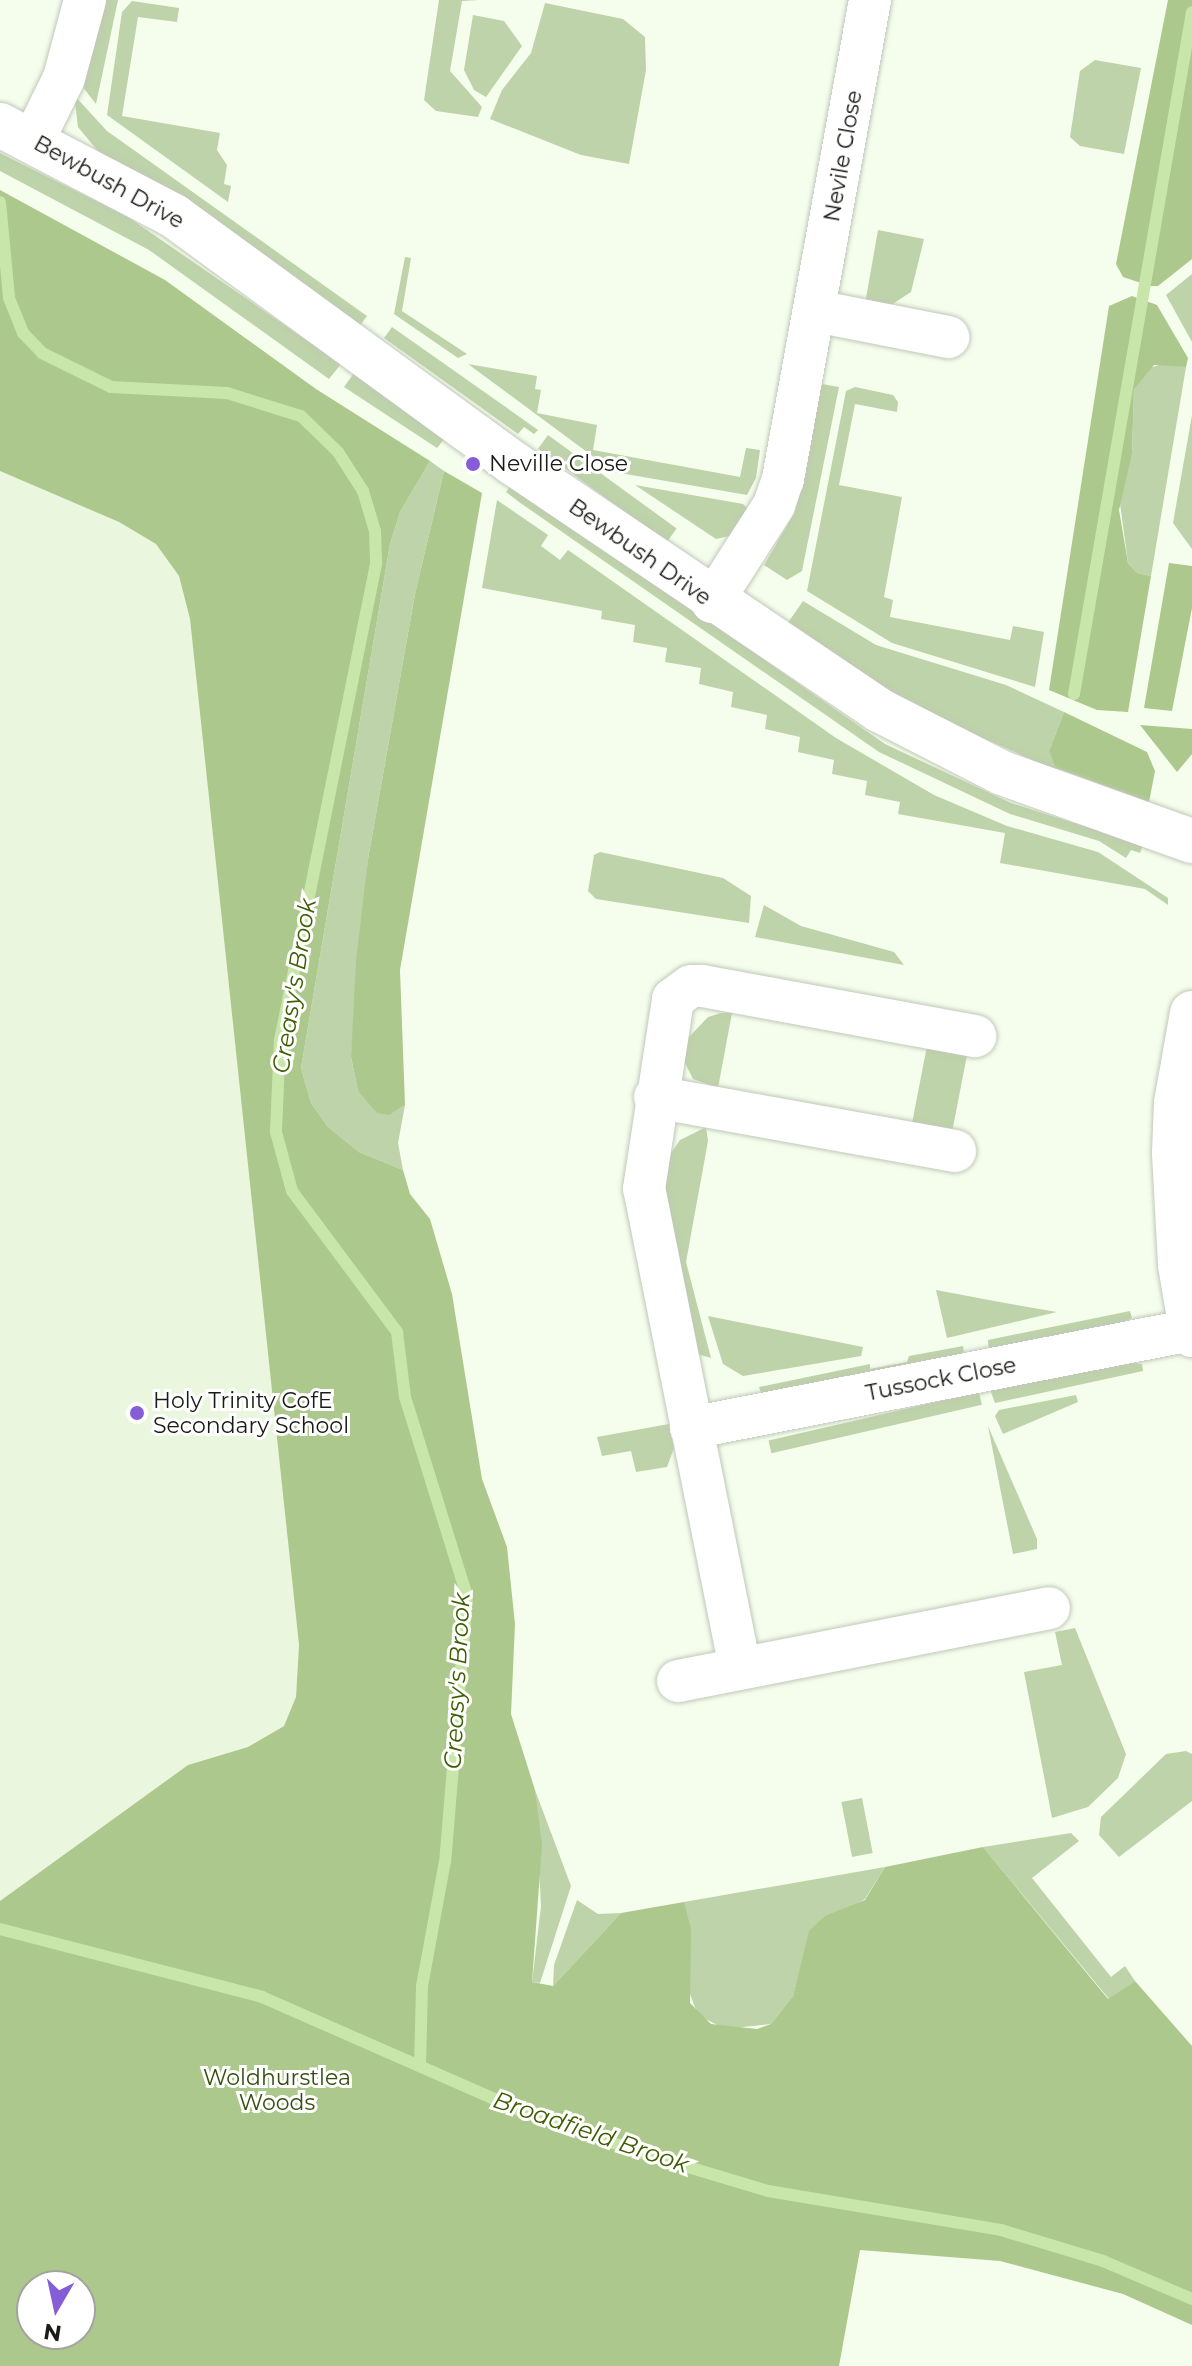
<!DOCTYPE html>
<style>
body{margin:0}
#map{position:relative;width:1192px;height:2366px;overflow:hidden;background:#f5feed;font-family:Montserrat,sans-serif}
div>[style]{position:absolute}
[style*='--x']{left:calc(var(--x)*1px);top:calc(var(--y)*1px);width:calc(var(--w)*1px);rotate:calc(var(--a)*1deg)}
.built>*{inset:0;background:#eaf7de}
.green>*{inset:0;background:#bed3a9;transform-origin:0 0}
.forest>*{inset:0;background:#acc88c}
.stream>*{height:12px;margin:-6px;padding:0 6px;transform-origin:6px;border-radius:6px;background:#c8e6a9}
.roads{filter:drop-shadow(0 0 2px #c0c8b8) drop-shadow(0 0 2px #c0c8b8)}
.street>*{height:42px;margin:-21px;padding:0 21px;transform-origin:21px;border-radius:21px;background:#fff}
.secondary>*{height:44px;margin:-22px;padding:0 22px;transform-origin:22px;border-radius:22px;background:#fff}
.dots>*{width:22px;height:22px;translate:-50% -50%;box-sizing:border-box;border:4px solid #fff;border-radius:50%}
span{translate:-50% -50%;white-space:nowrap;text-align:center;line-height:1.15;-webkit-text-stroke:6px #fff;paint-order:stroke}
.street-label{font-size:22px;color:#191c16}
.poi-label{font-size:22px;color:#191c16}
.left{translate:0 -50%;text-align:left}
.park-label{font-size:22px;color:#364f0f}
.water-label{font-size:24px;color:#3e5e00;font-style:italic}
.north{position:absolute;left:16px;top:2270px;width:80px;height:80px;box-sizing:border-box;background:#fff;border:2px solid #a3a4a2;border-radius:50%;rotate:189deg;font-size:22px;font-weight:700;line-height:32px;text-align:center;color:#191c16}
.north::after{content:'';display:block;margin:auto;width:28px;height:36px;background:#845dd7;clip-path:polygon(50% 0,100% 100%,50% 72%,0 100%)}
</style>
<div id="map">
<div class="built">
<i style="clip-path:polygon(0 471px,119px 522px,156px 544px,179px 576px,190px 619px,299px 1645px,296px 1697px,284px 1726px,248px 1747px,188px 1765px,0 1901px)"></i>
</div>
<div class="green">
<i style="clip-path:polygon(99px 0,118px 0,96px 104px,78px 81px)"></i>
<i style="clip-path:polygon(439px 0,479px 0,462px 1px,450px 71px,482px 107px,478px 117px,436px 111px,424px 100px)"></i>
<i style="clip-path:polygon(132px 1px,179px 8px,177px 22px,138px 17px,122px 116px,220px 133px,217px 150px,227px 165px,224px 184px,231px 186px,228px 202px,107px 115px,122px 12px)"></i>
<i style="clip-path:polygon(545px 3px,623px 19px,645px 37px,646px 70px,629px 164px,581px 155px,490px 119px,502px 90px,531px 53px)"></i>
<i style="clip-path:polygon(473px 15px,504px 21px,522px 46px,486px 97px,474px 90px,464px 70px)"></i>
<i style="clip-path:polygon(1095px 60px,1141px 68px,1124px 154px,1080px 146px,1070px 137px,1080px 71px)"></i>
<i style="clip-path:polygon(74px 95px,107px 131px,367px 316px,358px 328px,101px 155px,78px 127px)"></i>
<i style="clip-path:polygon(0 153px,128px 217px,341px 364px,329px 379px,149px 250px,0 171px)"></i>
<i style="clip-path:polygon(878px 230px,924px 239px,911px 292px,891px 305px,865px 304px)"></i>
<i style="clip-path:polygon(405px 257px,411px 258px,402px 311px,467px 354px,458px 358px,394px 314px)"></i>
<i style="clip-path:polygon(1192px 274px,1192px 342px,1166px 295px)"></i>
<i style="clip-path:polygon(392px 327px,500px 403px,538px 430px,534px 434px,524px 427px,518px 434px,384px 338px)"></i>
<i style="clip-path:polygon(1168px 363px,1186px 367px,1151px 576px,1137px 573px,1128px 563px,1119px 496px,1132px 454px,1134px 389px,1148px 368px)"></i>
<i style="clip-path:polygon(468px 364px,537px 376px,535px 389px,541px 390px,537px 413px,597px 425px,593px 450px,740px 477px,746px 448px,760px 450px,756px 478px,747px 495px,614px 472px)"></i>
<i style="clip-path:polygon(354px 373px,445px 438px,437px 448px,344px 387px)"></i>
<i style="clip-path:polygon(822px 384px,839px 387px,802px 571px,787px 580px,764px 565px,795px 512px)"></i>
<i style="clip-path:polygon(855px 387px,893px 395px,898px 402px,897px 412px,855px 404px,839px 485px,902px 497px,884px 597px,893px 600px,890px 617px,1010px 640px,1013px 626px,1044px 632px,1035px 687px,892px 643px,807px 591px,846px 391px)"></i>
<i style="clip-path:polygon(1192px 415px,1192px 549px,1173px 523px)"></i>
<i style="left:548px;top:435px;width:159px;height:17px;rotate:36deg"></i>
<i style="clip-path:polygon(430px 461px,444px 471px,415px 594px,368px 859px,351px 1057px,358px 1091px,390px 1115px,405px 1105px,398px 1143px,403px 1170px,359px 1152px,328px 1127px,311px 1103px,301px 1068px,390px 544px,400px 512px)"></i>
<i style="clip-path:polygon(512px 484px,885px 744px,1011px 803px,1143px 845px,1140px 853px,1131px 850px,1126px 858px,1099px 841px,1010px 814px,879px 752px,519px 502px,506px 492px)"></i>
<i style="clip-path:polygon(635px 485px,743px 504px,751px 512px,734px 535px,716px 539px)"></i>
<i style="clip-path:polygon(497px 500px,548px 535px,541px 546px,560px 560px,568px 550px,836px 738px,934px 795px,1007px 826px,1098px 852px,1168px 898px,1168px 905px,1145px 889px,1000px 863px,1005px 833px,898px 814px,900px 802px,865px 795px,867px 781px,832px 774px,834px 760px,798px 752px,800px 737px,765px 729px,767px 715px,731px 707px,733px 692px,699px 684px,701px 668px,665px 662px,667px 648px,633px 642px,635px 625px,601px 619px,602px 611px,482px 588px)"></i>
<i style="clip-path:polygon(803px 601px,876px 645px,1006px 685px,1064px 712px,1049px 751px,1064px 774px,911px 706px,787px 624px)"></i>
<i style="clip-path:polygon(600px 852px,723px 878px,751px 896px,749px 923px,596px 899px,588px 891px,594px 855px)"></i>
<i style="clip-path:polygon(764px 905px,801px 926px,894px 952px,904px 965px,755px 937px)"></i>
<i style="clip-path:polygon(721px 1013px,732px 1013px,718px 1088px,693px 1079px,684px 1061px,689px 1037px,708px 1017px)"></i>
<i style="left:927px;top:1046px;width:41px;height:78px;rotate:11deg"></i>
<i style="clip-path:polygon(706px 1127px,708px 1141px,686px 1262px,711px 1358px,697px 1354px,664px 1189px,671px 1153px,680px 1140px)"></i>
<i style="clip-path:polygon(936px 1290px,1005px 1303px,1057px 1312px,947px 1338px)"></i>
<i style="clip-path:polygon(1130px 1311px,1132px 1318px,1115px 1327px,989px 1353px,988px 1340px)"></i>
<i style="clip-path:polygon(708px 1316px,863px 1347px,861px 1356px,743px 1376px,723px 1364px)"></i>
<i style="clip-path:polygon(963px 1346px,965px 1358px,763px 1398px,759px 1387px,870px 1364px,870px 1369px,907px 1362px,909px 1356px)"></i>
<i style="clip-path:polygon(1133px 1363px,1142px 1364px,1143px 1371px,995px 1403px,990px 1389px)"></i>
<i style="left:979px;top:1392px;width:13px;height:216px;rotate:77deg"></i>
<i style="clip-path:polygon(1076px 1395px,1078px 1402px,1003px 1434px,995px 1416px,999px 1410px)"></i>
<i style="clip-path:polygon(669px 1424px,674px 1448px,667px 1467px,636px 1472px,631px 1451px,602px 1456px,597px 1437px)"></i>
<i style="clip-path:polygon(988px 1426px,1037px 1539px,1037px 1549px,1013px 1554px)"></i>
<i style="clip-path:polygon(1075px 1628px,1126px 1754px,1118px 1778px,1088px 1807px,1052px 1818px,1024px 1672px,1062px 1665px,1055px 1632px)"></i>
<i style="clip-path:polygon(1186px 1751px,1192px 1754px,1192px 1801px,1119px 1857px,1099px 1835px,1101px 1817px,1166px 1754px)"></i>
<i style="clip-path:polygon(535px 1790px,571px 1886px,540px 1983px,532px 1982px,541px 1906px)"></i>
<i style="left:862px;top:1798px;width:56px;height:21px;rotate:79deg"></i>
<i style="clip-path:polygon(1071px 1833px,1079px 1841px,1032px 1878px,1111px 1977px,1125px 1966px,1135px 1981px,1109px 1999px,983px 1847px)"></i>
<i style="clip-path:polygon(885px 1867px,865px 1899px,810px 1931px,793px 1996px,771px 2024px,725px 2029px,698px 2015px,688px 1989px,684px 1902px)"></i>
<i style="clip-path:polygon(577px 1900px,598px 1914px,621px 1913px,553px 1986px,554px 1965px)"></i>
</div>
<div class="forest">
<i style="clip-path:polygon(1168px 0,1192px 0,1192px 259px,1158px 286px,1150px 286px,1123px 277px,1116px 264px)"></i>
<i style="clip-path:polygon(evenodd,0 190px,165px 280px,316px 389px,430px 461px,400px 512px,390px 544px,301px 1068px,311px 1103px,328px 1127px,359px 1152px,403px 1170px,410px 1194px,430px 1219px,452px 1294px,482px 1479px,507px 1547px,515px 1624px,511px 1714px,535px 1790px,542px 1845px,532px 1982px,553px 1986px,621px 1913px,684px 1902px,691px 1929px,690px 2003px,711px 2024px,757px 2029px,771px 2024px,793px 1996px,809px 1931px,825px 1916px,865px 1900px,885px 1867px,983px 1847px,1108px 1999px,1135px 1981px,1192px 2046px,1192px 2325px,1123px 2294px,1000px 2261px,860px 2250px,839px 2366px,0 2366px,0 1901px,188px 1765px,248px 1747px,284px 1726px,296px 1697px,299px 1645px,190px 619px,179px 576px,156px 544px,119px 522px,0 471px,0 190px,32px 2286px,80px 2286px,80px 2334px,32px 2334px,32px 2286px)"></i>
<i style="clip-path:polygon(1132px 296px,1157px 305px,1188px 358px,1186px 367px,1154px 365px,1134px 389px,1132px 454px,1119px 510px,1128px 563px,1137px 573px,1151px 576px,1128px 712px,1097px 710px,1049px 690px,1109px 306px)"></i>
<i style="clip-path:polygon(444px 471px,482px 493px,400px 970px,405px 1105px,390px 1115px,377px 1113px,358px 1091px,351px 1057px,356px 961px,368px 859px,415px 594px)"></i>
<i style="clip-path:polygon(1169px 563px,1192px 566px,1192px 608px,1172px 711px,1144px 708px)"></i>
<i style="clip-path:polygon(1064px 712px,1147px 752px,1155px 771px,1149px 802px,1056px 768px,1049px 751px)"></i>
<i style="clip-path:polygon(1140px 725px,1192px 729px,1192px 754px,1177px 772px)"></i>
</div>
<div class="stream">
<i style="--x:0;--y:202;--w:96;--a:84.6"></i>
<i style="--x:9;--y:298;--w:38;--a:68"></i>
<i style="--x:23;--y:333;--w:28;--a:46"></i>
<i style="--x:42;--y:353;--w:77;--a:26.2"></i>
<i style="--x:111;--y:387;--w:116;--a:3"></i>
<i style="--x:227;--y:393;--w:77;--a:17.3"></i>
<i style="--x:301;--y:416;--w:52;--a:44.2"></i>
<i style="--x:338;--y:452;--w:46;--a:57.3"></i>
<i style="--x:363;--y:491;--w:42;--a:73.3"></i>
<i style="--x:375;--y:531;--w:33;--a:88"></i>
<i style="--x:376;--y:564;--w:485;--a:101.4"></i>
<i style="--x:280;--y:1039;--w:93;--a:92.5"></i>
<i style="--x:276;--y:1132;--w:61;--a:74.8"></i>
<i style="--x:292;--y:1191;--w:176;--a:53.3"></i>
<i style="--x:397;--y:1332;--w:65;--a:83"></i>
<i style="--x:405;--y:1397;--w:208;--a:72.7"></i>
<i style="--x:467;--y:1596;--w:266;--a:94.7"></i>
<i style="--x:445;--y:1861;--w:127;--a:100.4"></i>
<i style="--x:422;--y:1986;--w:80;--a:91.4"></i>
<i style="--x:1074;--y:694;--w:692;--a:-80.18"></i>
<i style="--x:0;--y:1929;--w:271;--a:14.5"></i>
<i style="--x:262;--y:1997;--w:281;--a:23.7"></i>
<i style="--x:519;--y:2110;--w:137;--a:19.2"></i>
<i style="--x:648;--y:2155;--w:125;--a:16.7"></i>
<i style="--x:768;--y:2191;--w:236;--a:9.5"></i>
<i style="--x:1001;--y:2230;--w:107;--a:16.9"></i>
<i style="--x:1103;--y:2261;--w:97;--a:23.1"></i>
</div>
<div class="roads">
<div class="street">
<i style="--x:34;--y:139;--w:68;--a:-63.8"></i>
<i style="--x:64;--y:78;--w:81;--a:-74.9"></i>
<i style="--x:815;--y:311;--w:136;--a:11.1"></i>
<i style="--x:712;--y:602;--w:115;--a:-57.4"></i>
<i style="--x:774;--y:505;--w:28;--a:-71"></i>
<i style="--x:783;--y:479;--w:487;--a:-79.7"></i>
<i style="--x:655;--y:1097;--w:305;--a:10.2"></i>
<i style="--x:691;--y:1428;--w:510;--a:-11.09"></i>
<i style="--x:740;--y:1668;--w:489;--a:-101.3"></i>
<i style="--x:644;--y:1189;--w:192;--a:-81.3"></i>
<i style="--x:673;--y:999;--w:22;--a:-36"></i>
<i style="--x:691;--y:986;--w:11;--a:0"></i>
<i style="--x:702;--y:986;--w:278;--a:10.4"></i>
<i style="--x:678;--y:1681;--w:378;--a:-11.1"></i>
</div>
<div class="secondary">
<i style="--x:0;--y:125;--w:196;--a:27.6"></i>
<i style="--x:174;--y:216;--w:419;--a:36.1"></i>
<i style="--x:513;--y:463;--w:442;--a:34"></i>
<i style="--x:879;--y:710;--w:138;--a:27.1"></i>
<i style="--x:1002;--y:773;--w:202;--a:19.7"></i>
<i style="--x:1192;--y:1013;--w:91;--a:100.1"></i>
<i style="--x:1176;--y:1103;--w:50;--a:92.3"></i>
<i style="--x:1174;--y:1153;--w:112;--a:86.9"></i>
<i style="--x:1180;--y:1265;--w:71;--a:80.3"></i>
</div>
</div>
<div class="dots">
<i style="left:473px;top:464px;background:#845dd7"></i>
<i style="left:137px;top:1413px;background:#845dd7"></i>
</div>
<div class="street-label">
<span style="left:843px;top:156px;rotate:-80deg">Nevile Close</span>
<span style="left:109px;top:182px;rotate:29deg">Bewbush Drive</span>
<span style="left:640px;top:552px;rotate:35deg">Bewbush Drive</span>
<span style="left:941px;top:1379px;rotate:-11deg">Tussock Close</span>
</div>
<div class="poi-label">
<span class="left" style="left:489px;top:464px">Neville Close</span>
<span class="left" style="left:153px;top:1413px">Holy Trinity CofE<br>Secondary School</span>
</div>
<div class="park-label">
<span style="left:277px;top:2090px">Woldhurstlea<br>Woods</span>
</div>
<div class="water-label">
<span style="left:294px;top:986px;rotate:-81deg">Creasy's Brook</span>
<span style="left:457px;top:1681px;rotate:-87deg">Creasy's Brook</span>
<span style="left:591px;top:2132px;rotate:19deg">Broadfield Brook</span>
</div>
<div class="north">N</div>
</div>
